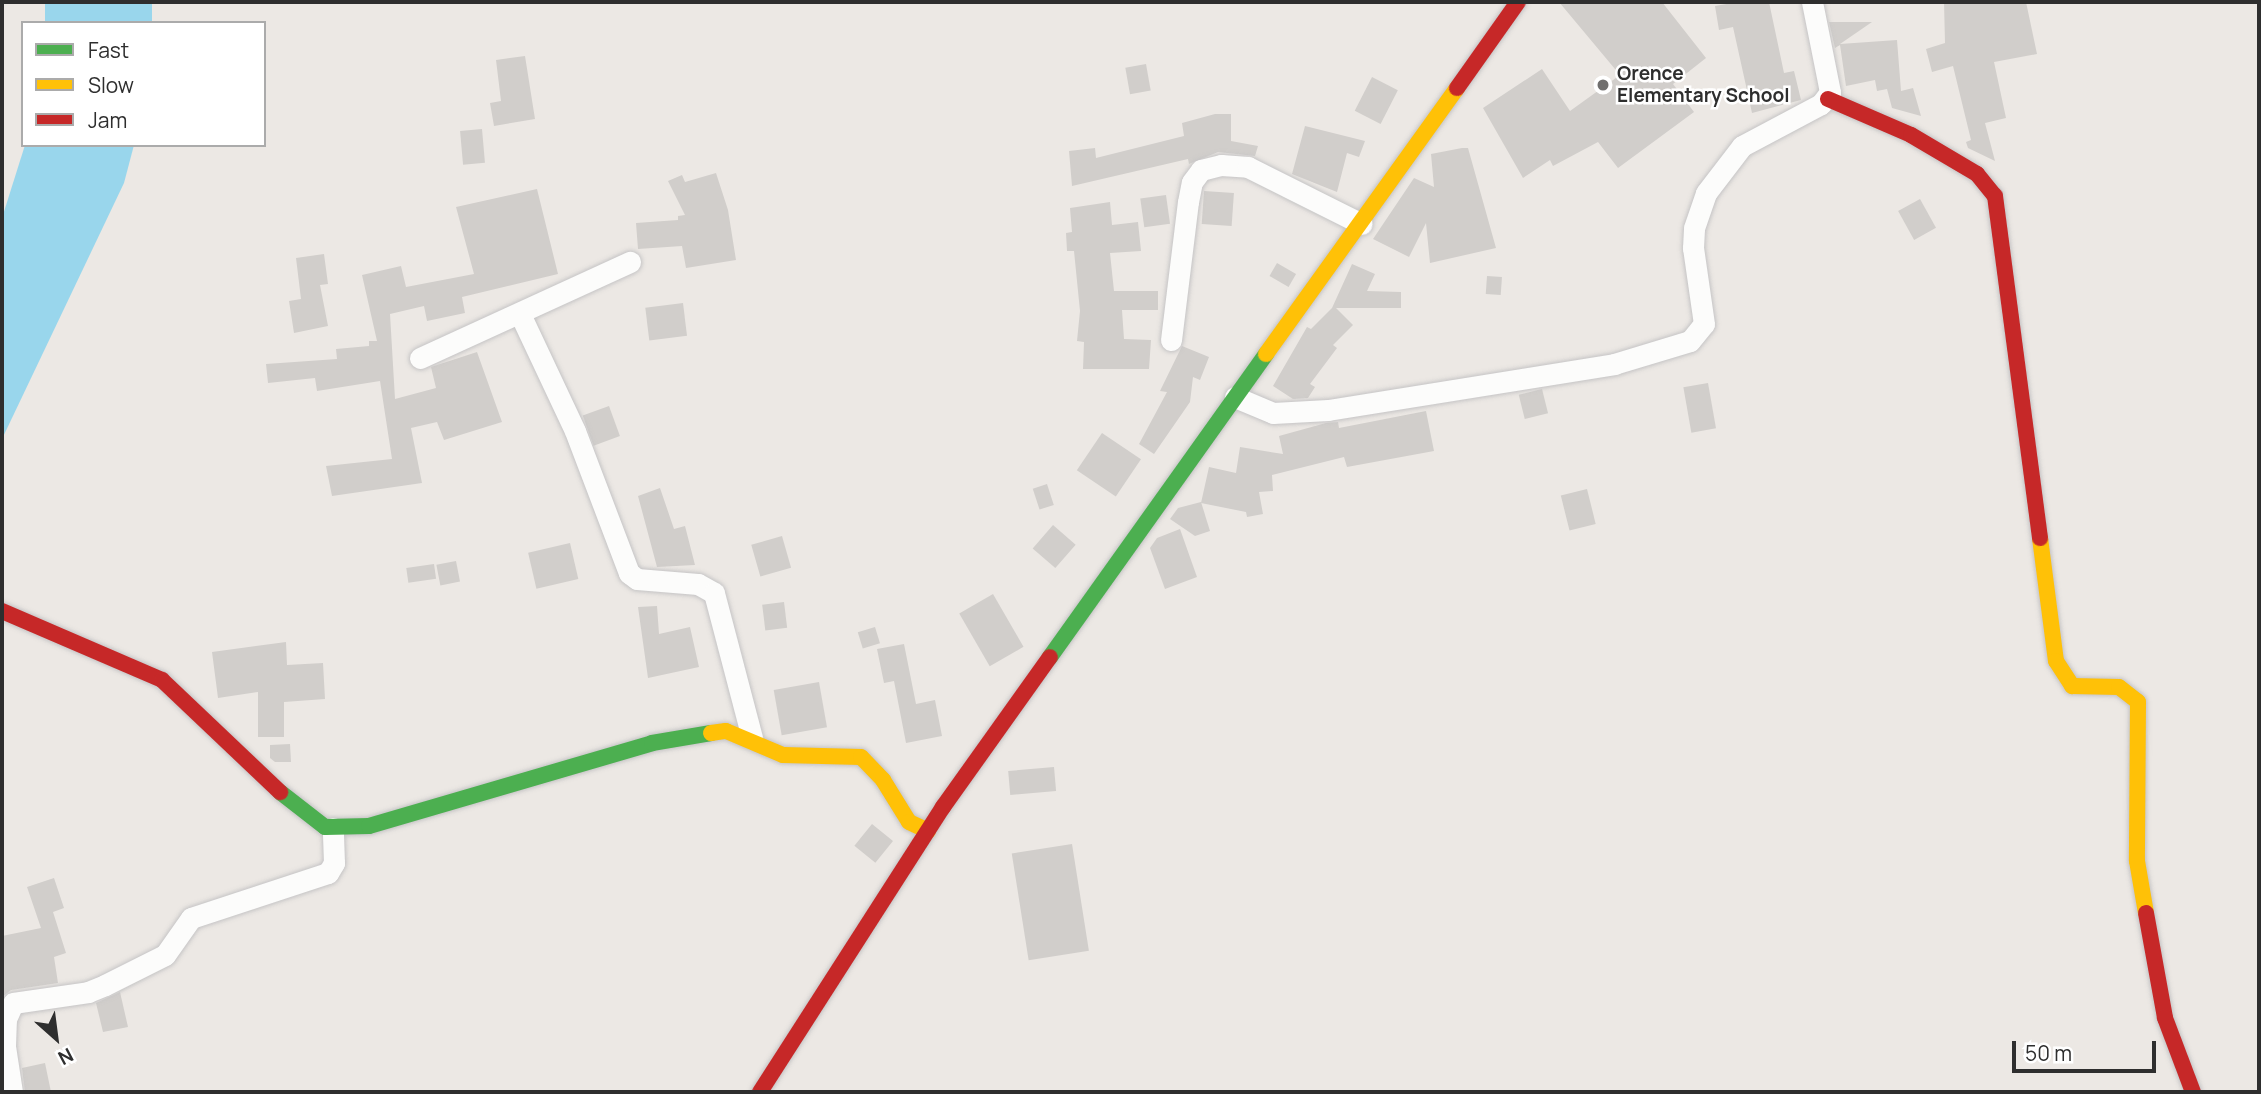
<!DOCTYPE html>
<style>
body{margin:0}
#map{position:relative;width:2261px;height:1094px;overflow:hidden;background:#ece8e4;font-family:Manrope,sans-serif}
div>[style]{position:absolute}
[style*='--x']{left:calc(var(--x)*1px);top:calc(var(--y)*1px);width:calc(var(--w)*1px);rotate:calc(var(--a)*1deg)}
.water>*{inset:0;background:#99d6ec;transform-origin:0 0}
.building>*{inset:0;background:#d1cecb;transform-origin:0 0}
.roads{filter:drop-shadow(0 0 2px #c5c4c5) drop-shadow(0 0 2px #c5c4c5)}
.street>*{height:21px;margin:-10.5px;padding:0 10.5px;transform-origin:10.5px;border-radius:10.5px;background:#fcfcfb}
.fast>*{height:16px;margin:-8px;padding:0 8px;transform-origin:8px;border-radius:8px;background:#4caf50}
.slow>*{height:16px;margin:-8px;padding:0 8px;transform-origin:8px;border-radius:8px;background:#ffc107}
.jam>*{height:16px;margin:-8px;padding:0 8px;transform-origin:8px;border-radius:8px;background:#c62828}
.dots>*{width:19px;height:19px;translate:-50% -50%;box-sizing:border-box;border:4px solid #fff;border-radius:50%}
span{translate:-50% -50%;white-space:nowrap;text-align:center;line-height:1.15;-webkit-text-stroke:5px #fff;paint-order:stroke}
.poi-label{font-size:19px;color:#2e2e2e;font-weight:700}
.left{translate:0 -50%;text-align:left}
.frame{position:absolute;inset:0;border:4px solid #2e2e2e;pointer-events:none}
.legend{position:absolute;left:21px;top:21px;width:245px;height:126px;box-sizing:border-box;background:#fff;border:2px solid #ababab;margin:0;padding:9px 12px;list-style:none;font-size:21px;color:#2e2e2e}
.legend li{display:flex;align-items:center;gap:14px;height:35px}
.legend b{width:35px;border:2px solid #ababab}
.north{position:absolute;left:21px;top:1003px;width:70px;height:70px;-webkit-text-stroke:5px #fff;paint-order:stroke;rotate:152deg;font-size:19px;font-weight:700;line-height:28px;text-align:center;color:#2e2e2e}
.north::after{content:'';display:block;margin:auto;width:24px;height:32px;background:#2e2e2e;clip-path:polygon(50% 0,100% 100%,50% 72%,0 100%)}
.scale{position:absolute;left:2012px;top:1041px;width:144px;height:32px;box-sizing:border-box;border:4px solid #2e2e2e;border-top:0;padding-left:9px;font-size:21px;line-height:24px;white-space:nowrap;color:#2e2e2e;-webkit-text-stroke:5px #fff;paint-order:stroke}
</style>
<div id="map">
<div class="water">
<i style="left:45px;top:2px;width:107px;height:21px"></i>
<i style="clip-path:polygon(25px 145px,134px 145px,124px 183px,2px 439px,2px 218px)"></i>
</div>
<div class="building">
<i style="clip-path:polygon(1559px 2px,1662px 2px,1706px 58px,1673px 84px,1694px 112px,1618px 168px,1598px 142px,1553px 166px,1550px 160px,1523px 178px,1483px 108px,1542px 69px,1570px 111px,1620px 75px)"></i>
<i style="clip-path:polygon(1738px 2px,1769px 2px,1784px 73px,1794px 71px,1801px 100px,1752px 113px,1733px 27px,1719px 30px,1715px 6px)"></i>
<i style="clip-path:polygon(1944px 2px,2026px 2px,2037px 54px,1994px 62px,2006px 118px,1985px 123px,1995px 161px,1968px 148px,1966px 142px,1971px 140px,1953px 66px,1932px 72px,1926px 49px,1945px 43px)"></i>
<i style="clip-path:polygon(1829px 22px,1872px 22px,1840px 44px,1897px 40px,1901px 91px,1913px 88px,1921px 116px,1892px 108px,1887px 89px,1877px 91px,1875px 80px,1846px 86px,1840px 45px,1835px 48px)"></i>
<i style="clip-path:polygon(525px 56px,535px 119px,494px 126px,490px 103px,501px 101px,496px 60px)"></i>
<i style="left:1146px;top:64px;width:27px;height:21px;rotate:80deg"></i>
<i style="left:1372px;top:77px;width:29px;height:38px;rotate:27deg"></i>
<i style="clip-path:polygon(1215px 114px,1231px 114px,1231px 141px,1258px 146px,1255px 156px,1218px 152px,1189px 164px,1188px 159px,1072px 186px,1069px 151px,1095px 148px,1096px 158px,1184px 136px,1182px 123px)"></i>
<i style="clip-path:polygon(1305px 126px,1365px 141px,1359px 157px,1347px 153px,1337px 192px,1292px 174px)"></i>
<i style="left:482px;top:129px;width:34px;height:22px;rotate:85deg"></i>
<i style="clip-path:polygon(1462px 148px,1468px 148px,1496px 248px,1430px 263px,1426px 223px,1409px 257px,1373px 239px,1414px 178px,1434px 187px,1431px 154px)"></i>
<i style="clip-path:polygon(716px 173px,728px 210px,736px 260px,686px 268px,682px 246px,638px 249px,636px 223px,678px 220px,678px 216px,685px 215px,668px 181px,682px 175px,685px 182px)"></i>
<i style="clip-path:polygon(537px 189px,558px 274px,462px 297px,465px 313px,427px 321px,424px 306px,390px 314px,395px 399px,436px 388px,431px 367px,477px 352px,502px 422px,444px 440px,437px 422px,411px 428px,422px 483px,332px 496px,326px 466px,392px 459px,380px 381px,317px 391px,315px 378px,268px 383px,266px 364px,337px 359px,336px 349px,369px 346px,369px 341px,377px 341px,362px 275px,401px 266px,406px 287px,474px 274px,456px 207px)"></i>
<i style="left:1204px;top:191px;width:30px;height:33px;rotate:4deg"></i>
<i style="left:1166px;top:195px;width:29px;height:26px;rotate:82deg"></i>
<i style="left:1920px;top:199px;width:33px;height:25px;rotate:61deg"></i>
<i style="clip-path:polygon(1110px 202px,1112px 225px,1138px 222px,1141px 251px,1110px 253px,1114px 291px,1158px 291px,1158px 310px,1122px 310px,1124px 339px,1151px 340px,1149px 369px,1083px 369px,1084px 342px,1077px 341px,1080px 311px,1074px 251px,1067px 251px,1066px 233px,1072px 232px,1070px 208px)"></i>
<i style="clip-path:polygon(324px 254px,328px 284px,320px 285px,328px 326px,294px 333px,289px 301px,301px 299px,296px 258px)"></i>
<i style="left:1277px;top:263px;width:22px;height:15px;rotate:30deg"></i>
<i style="clip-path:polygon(1352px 264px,1375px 274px,1367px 291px,1401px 292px,1401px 308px,1336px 308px,1353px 325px,1333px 345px,1337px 348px,1310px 384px,1315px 387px,1308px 398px,1293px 399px,1273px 386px,1307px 327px,1311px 329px,1332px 308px)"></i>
<i style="left:1487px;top:276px;width:15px;height:18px;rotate:4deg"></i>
<i style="left:683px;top:303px;width:33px;height:38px;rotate:83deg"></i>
<i style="clip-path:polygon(1182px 346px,1209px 357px,1200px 380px,1193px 377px,1190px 402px,1154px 454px,1139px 444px,1167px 392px,1160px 391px)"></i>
<i style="left:1708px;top:383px;width:46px;height:25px;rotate:80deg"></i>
<i style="left:1542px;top:389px;width:25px;height:24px;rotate:76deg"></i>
<i style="left:609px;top:406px;width:32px;height:28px;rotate:70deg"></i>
<i style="clip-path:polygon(1426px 411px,1434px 451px,1347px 467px,1344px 457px,1272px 475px,1273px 491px,1259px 492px,1263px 514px,1247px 517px,1246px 512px,1201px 503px,1209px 467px,1236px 473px,1240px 447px,1283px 454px,1279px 436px,1326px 423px,1338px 422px,1339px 428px)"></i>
<i style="left:1102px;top:433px;width:47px;height:45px;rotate:34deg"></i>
<i style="left:1047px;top:484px;width:22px;height:15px;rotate:72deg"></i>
<i style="clip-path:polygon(660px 488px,674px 529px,685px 526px,695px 565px,657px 567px,638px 496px)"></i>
<i style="left:1587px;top:489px;width:36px;height:27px;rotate:76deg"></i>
<i style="clip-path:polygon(1201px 502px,1210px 531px,1195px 536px,1170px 519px,1178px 508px)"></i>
<i style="left:1053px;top:525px;width:30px;height:31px;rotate:41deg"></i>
<i style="clip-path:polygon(1180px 529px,1197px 577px,1165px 589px,1150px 548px,1157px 538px)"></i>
<i style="left:782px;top:536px;width:33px;height:32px;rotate:74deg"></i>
<i style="left:570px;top:543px;width:37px;height:43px;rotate:77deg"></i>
<i style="left:456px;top:561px;width:21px;height:20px;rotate:79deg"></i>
<i style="left:434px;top:564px;width:15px;height:28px;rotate:82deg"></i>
<i style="left:993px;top:594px;width:61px;height:39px;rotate:60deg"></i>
<i style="left:784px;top:602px;width:26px;height:22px;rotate:83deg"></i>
<i style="clip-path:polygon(657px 606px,659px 634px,690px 627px,699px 667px,648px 678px,638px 607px)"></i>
<i style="left:875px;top:627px;width:17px;height:18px;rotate:73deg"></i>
<i style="clip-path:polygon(286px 642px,287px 665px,323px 663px,325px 699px,284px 702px,284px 737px,258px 737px,258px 692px,218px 698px,212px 652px)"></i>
<i style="clip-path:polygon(904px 644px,916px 704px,935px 700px,942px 736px,906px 743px,894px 681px,884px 683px,877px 649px)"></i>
<i style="left:819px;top:682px;width:46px;height:46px;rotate:80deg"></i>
<i style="clip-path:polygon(290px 744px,291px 762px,275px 762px,270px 758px,270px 745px)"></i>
<i style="left:1054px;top:767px;width:24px;height:46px;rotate:85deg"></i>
<i style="left:872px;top:824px;width:27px;height:28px;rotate:39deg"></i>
<i style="left:1072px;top:844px;width:108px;height:61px;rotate:81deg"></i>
<i style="clip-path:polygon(54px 878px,64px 908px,53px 912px,66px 953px,54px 957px,58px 983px,11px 990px,2px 997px,2px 936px,41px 928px,27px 887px)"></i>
<i style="clip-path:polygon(120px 992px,128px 1027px,103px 1032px,96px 1003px)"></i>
<i style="clip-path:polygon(45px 1063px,51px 1092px,25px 1092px,22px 1068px)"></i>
</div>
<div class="roads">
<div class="street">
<i style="--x:520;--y:314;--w:129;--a:64.8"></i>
<i style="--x:575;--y:431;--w:152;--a:69.2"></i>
<i style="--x:629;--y:573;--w:10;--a:37"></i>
<i style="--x:637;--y:579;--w:61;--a:4.7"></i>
<i style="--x:698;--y:584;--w:18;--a:29"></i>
<i style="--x:714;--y:593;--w:150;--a:75.3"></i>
<i style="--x:1171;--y:340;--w:139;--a:-83"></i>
<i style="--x:1188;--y:202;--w:20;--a:-79"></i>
<i style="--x:1192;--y:182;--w:15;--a:-53"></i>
<i style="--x:1201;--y:170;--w:21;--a:-14"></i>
<i style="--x:1221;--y:165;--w:27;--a:4"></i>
<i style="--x:1248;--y:167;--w:127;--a:26.6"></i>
<i style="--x:420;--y:358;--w:231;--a:-24.6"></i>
<i style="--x:1235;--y:397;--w:41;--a:22.8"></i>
<i style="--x:1273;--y:413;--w:55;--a:-3.1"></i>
<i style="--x:1328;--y:410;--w:290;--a:-9.1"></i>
<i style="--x:1614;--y:364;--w:79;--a:-16.8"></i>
<i style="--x:1690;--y:341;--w:22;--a:-51"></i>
<i style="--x:1704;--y:324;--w:77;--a:-98.2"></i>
<i style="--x:1693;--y:248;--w:20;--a:-87"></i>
<i style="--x:1694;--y:228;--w:37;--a:-71"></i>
<i style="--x:1706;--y:193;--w:59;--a:-52.5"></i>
<i style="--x:1742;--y:146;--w:89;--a:-28"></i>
<i style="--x:1821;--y:104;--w:15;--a:-53"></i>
<i style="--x:1830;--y:92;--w:92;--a:-101.3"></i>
<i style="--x:12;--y:1092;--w:47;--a:-98.7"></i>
<i style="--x:5;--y:1046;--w:27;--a:-88"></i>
<i style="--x:6;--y:1019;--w:17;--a:-66"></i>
<i style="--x:13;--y:1003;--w:76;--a:-8.3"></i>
<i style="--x:88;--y:992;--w:18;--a:-22"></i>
<i style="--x:105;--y:985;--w:67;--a:-26.6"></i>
<i style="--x:165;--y:955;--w:45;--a:-54.9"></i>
<i style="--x:191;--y:918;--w:144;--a:-18.2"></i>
<i style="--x:328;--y:873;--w:12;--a:-59"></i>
<i style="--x:334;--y:863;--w:35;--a:-92"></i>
</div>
<div class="fast">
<i style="--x:1050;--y:657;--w:372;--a:-54.5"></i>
<i style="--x:280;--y:792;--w:57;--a:37.9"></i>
<i style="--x:325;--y:827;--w:44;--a:-1.3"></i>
<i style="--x:369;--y:826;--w:295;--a:-16.3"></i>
<i style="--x:652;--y:743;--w:60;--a:-9.6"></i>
</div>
<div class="slow">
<i style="--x:1266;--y:354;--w:327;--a:-54.3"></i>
<i style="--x:2040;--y:538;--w:124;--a:82.6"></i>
<i style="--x:2056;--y:661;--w:30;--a:57"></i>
<i style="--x:2072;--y:686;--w:47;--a:1.2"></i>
<i style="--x:2119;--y:687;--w:24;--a:38"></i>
<i style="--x:2138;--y:702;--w:159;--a:90.4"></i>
<i style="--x:2137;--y:861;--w:53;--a:80.2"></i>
<i style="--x:711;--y:733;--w:15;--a:-8"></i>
<i style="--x:726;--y:731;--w:62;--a:22.8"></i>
<i style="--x:783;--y:755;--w:78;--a:1.5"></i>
<i style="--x:861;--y:757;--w:32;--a:46"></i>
<i style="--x:883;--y:780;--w:49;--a:58.2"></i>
<i style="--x:909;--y:822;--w:21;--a:25"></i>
</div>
<div class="jam">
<i style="--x:1457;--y:88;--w:105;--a:-54.7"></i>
<i style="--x:1828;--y:99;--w:90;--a:23.4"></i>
<i style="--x:1911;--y:135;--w:77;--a:30.6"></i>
<i style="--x:1977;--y:174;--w:28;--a:51"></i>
<i style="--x:1995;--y:196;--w:345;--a:82.5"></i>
<i style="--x:2;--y:611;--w:174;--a:23.3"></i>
<i style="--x:162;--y:680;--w:163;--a:43.5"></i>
<i style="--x:2146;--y:913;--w:107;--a:79.7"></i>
<i style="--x:2165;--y:1018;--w:79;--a:69.3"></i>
<i style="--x:760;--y:1092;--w:339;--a:-57.3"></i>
<i style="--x:943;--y:807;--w:184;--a:-54.5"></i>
</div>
</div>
<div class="dots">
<i style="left:1603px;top:85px;background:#706f6e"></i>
</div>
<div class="poi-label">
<span class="left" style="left:1617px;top:85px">Orence<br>Elementary School</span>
</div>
<div class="frame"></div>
<ul class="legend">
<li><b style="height:9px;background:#4caf50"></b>Fast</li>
<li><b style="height:9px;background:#ffc107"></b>Slow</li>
<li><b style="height:9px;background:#c62828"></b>Jam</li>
</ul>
<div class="north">N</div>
<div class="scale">50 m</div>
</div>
